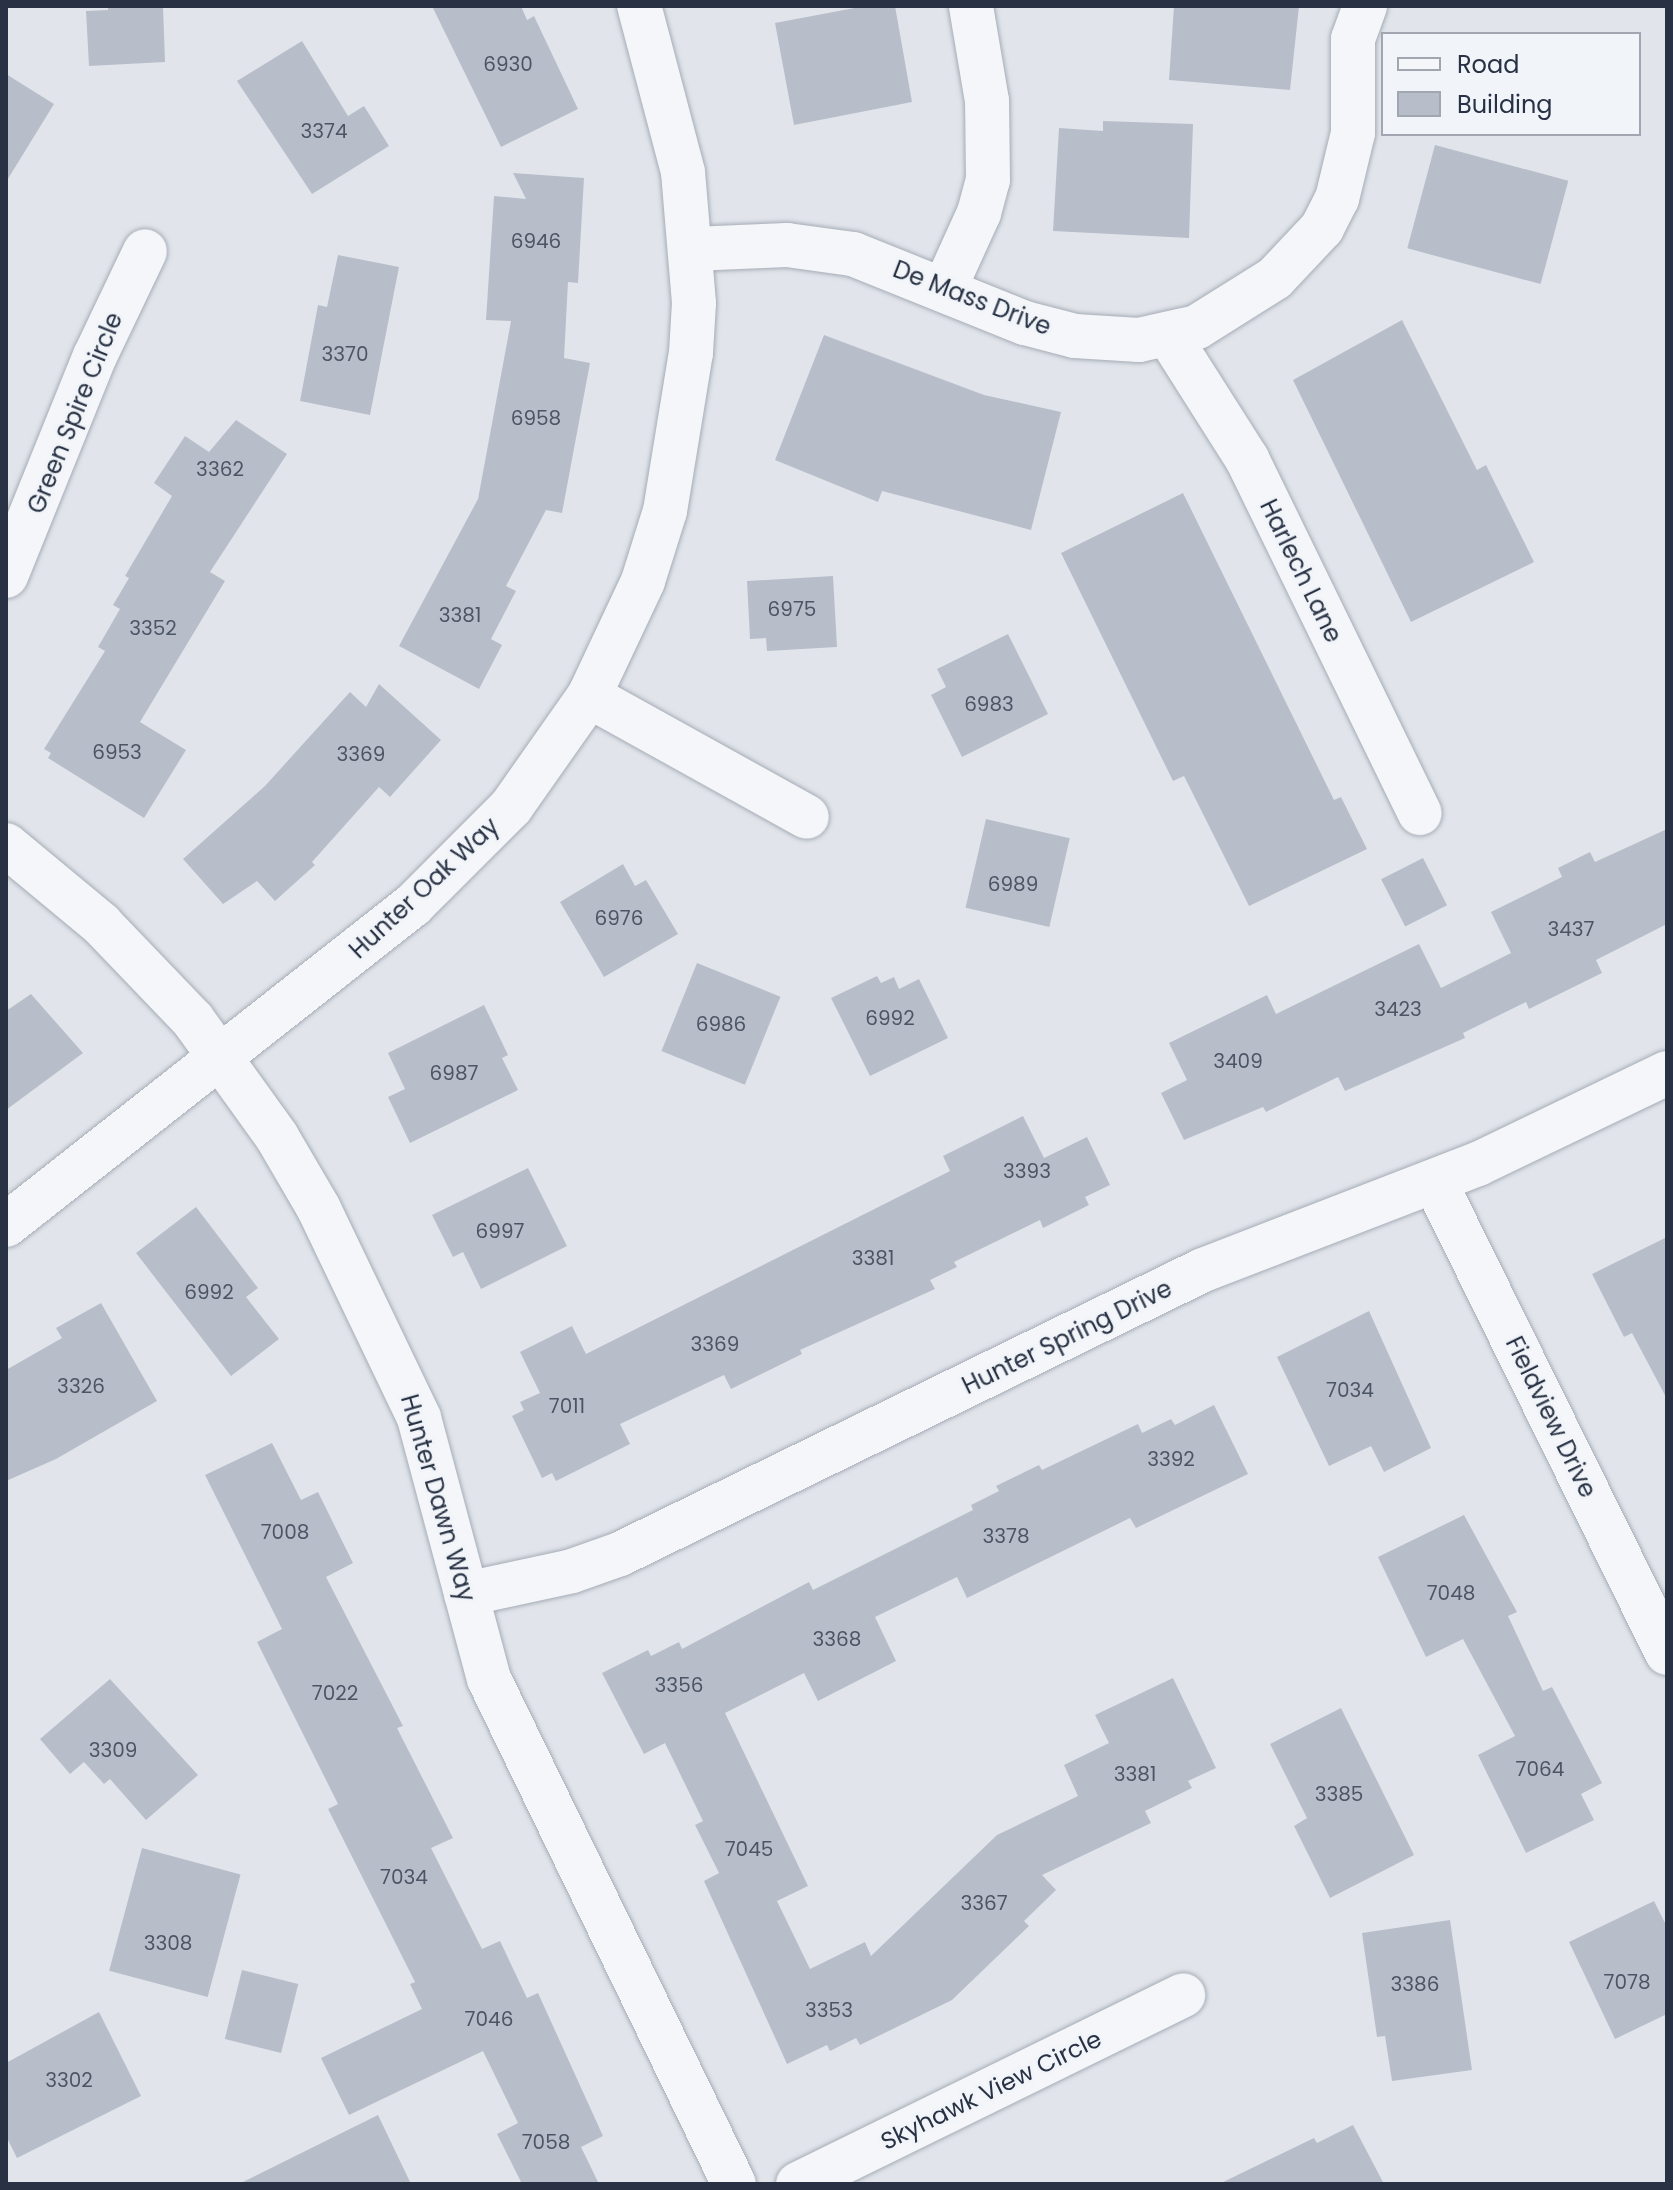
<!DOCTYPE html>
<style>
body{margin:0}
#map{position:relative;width:1673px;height:2190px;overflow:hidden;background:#e1e5eb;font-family:Poppins,sans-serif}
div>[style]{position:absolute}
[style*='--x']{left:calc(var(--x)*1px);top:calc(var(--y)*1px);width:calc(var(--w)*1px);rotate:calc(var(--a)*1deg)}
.building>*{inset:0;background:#b8bec9;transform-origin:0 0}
.roads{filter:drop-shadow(0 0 2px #a6acb6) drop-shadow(0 0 2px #a6acb6)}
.minor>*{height:44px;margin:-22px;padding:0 22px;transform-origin:22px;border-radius:22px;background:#f5f6f9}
span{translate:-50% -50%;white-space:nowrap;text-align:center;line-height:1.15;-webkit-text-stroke:6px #f1f4f8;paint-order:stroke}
.number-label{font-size:20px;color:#4c5565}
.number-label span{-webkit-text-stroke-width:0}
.street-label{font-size:24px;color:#283244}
.frame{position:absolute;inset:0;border:8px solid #283244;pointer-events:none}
.legend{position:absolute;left:1381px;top:32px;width:260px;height:104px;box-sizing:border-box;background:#f1f4f8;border:2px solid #a1a6b0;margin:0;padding:10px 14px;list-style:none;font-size:24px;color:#283244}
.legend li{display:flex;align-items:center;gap:16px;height:40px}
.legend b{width:40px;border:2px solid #a1a6b0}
</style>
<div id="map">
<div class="building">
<i style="clip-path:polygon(108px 6px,163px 6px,165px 62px,89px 66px,86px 11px,108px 10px)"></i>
<i style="clip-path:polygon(432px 6px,521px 6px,527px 20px,534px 16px,578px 109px,501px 147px)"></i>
<i style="clip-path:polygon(865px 6px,895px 6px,912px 102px,794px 125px,775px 23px)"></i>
<i style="clip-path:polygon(1174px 6px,1299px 6px,1290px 90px,1169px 80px)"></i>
<i style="clip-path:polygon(302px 41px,348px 116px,364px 106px,389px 146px,312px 194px,237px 81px)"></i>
<i style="clip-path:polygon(6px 74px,54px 104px,6px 182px)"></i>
<i style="clip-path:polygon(1103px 121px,1193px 124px,1189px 238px,1053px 231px,1059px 128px,1103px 131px)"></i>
<i style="left:1435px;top:145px;width:138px;height:107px;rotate:15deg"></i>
<i style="clip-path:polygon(513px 173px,584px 178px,578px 283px,568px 282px,564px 358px,590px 363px,562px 513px,546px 510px,506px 586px,516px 591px,491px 639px,502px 645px,479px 689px,399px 646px,478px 499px,511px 321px,486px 320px,494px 196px,526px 199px)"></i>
<i style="clip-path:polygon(338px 255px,399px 267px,370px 415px,300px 401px,318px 305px,327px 307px)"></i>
<i style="clip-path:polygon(1402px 320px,1477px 470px,1486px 465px,1534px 562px,1411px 622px,1293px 380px)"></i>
<i style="clip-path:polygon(824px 335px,984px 395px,1061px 412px,1031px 530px,882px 491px,878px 502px,775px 460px)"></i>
<i style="clip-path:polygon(236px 420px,287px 454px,210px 572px,225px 581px,140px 722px,186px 750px,144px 818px,48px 758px,51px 753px,44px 749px,105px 651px,98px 647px,120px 609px,113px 605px,129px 578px,125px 576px,172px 496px,154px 483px,185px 436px,209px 452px)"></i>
<i style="clip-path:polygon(1183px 493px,1334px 800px,1341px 797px,1367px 849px,1249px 906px,1184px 776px,1173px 781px,1061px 553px)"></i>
<i style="clip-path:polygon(833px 576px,837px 647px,767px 651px,766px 638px,750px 639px,747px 581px)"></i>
<i style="clip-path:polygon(1008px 634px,1048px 714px,962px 757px,931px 695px,946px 687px,937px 669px)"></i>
<i style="clip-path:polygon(379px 684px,441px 740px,390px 797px,379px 787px,312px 862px,315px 865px,275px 901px,257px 881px,223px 904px,183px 859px,265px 786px,350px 692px,366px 707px)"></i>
<i style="left:986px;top:819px;width:86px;height:91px;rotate:13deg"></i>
<i style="clip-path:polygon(1667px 829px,1667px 924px,1596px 960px,1602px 973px,1529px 1009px,1526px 1002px,1463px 1033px,1465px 1038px,1345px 1091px,1338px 1077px,1266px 1112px,1263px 1107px,1184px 1140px,1161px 1093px,1187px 1080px,1169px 1043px,1267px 995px,1276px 1014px,1419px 944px,1441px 988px,1511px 953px,1491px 912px,1562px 877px,1558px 868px,1590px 852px,1595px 862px)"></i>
<i style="left:1423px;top:858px;width:53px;height:47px;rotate:63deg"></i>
<i style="clip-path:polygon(623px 864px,635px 886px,646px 880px,678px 934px,604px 977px,560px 902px)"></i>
<i style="left:697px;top:963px;width:90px;height:95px;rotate:22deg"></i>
<i style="clip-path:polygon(877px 976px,881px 983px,894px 977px,899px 989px,919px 979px,948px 1038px,870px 1076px,831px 998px)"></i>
<i style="clip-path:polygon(31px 994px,83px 1053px,6px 1110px,6px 1011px)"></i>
<i style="clip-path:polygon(484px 1005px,508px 1055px,502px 1058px,518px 1090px,410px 1143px,388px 1097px,405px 1089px,388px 1053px)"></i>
<i style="clip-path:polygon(1023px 1116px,1044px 1158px,1087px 1137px,1110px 1185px,1085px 1197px,1089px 1205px,1043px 1228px,1040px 1220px,954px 1262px,957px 1267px,930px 1280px,935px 1289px,800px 1350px,802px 1354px,731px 1389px,724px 1375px,620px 1424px,630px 1444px,556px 1481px,552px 1473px,542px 1478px,512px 1416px,524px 1410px,520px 1402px,540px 1393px,520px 1352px,572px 1326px,586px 1354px,950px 1171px,943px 1156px)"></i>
<i style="clip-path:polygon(528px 1168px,567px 1246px,481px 1289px,463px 1252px,453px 1257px,432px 1215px)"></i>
<i style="clip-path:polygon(196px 1207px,258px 1288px,246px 1297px,279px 1339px,231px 1376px,136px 1253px)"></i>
<i style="clip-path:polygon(1667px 1237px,1667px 1399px,1632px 1333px,1624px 1337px,1592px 1274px)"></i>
<i style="clip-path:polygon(101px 1303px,157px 1401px,56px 1459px,6px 1481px,6px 1370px,62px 1338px,56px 1328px)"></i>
<i style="clip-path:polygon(1369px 1311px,1431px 1448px,1384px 1472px,1371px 1446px,1329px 1466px,1277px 1357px)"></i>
<i style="clip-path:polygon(1214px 1405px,1248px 1474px,1136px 1528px,1130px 1518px,967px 1598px,957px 1577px,875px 1617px,896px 1661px,818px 1701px,804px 1673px,725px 1713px,808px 1886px,777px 1901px,810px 1969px,865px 1942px,871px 1956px,997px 1835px,1078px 1796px,1064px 1765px,1109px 1743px,1095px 1715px,1173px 1678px,1216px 1768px,1188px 1781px,1192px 1788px,1145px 1811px,1151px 1823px,1042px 1875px,1056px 1890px,1024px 1921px,1029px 1926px,952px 2000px,860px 2045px,856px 2038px,830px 2051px,827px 2045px,787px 2064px,704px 1881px,719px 1873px,695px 1825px,703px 1821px,665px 1743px,644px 1754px,602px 1673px,648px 1650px,651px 1656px,679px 1642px,682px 1649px,809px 1582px,813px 1590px,973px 1510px,971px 1505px,999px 1491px,996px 1486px,1039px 1465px,1042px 1470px,1138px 1424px,1142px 1433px,1171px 1419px,1175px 1425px)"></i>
<i style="clip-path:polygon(272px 1443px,301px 1500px,318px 1492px,353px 1563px,326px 1577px,403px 1726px,397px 1728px,453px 1838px,431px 1848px,482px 1949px,500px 1941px,527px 1998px,538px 1993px,603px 2136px,581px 2147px,599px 2184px,522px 2184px,497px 2134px,518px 2123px,483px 2051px,349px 2115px,321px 2058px,422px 2009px,410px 1984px,415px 1982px,328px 1809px,338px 1804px,257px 1642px,282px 1629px,205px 1475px)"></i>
<i style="clip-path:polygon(1464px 1515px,1517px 1612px,1508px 1616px,1543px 1691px,1552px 1687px,1602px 1783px,1581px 1794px,1594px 1820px,1526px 1853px,1478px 1755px,1515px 1736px,1463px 1639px,1426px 1657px,1378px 1557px)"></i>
<i style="clip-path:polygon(110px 1679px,198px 1775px,146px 1820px,110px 1779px,104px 1784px,84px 1762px,70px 1774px,40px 1739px)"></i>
<i style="clip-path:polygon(1341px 1708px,1414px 1855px,1330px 1898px,1294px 1826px,1307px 1818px,1270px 1744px)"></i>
<i style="left:142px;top:1848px;width:102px;height:127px;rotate:15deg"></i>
<i style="clip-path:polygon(1654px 1901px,1667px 1927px,1667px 2014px,1615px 2039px,1569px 1942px)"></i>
<i style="clip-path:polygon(1450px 1920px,1472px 2070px,1392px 2081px,1385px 2036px,1377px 2037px,1362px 1933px)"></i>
<i style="left:242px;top:1970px;width:58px;height:71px;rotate:14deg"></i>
<i style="clip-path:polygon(99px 2012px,141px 2096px,17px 2158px,6px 2136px,6px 2063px)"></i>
<i style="clip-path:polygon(378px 2115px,411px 2184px,239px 2184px)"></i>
<i style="clip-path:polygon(1353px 2125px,1384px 2184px,1219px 2184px,1314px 2138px,1317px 2143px)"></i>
</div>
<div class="roads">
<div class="minor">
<i style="--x:692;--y:249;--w:95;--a:-2.4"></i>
<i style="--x:787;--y:245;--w:67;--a:7.8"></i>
<i style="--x:853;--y:254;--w:185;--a:21.9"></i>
<i style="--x:1025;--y:323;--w:52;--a:14.6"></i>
<i style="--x:1075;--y:336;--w:64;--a:3.6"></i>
<i style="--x:1139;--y:340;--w:59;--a:-12.6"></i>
<i style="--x:1197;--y:327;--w:92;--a:-32.1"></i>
<i style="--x:1275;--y:278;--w:69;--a:-46.8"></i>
<i style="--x:1322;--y:228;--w:33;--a:-63"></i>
<i style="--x:1337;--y:199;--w:68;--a:-76.4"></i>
<i style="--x:1353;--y:133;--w:94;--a:-90"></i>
<i style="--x:1353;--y:39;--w:35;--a:-70"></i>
<i style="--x:944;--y:290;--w:85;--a:-65.6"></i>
<i style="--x:979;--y:213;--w:34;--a:-75"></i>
<i style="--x:988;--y:180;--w:79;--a:-90.7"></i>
<i style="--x:987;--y:101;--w:96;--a:-99.6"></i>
<i style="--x:1169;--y:336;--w:146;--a:57.6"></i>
<i style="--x:1247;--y:459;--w:394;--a:64"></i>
<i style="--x:6;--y:576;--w:237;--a:-68"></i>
<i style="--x:95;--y:356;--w:116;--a:-64.5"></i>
<i style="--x:589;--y:696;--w:249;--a:29"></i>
<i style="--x:6;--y:845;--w:124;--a:39.7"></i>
<i style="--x:101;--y:924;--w:133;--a:46.2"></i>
<i style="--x:193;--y:1020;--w:144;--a:54.3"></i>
<i style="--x:277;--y:1137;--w:83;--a:59.7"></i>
<i style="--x:319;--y:1209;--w:232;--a:64.4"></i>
<i style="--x:419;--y:1418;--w:270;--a:75"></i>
<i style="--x:489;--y:1679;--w:561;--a:64.12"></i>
<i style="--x:1435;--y:1182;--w:525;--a:63.78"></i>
<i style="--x:6;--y:1225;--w:518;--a:-38.18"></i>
<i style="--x:413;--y:905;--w:139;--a:-45"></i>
<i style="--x:511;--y:807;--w:136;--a:-54.9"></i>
<i style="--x:589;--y:696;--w:127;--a:-64.8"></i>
<i style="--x:643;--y:581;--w:73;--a:-72.6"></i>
<i style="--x:665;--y:511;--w:160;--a:-80.7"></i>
<i style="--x:691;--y:353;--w:50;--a:-86.6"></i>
<i style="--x:694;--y:303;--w:131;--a:-94.8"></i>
<i style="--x:683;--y:172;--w:172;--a:-104.8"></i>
<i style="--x:466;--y:1594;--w:108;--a:-12.2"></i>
<i style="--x:572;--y:1571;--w:51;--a:-19.5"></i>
<i style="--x:620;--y:1554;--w:648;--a:-25.97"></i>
<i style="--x:1203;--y:1270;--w:295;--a:-21.1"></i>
<i style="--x:1478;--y:1164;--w:210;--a:-25.7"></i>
<i style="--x:798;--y:2184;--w:429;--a:-26.1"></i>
</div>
</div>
<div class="number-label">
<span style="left:508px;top:64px">6930</span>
<span style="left:324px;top:131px">3374</span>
<span style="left:536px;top:241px">6946</span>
<span style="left:345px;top:354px">3370</span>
<span style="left:536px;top:418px">6958</span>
<span style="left:220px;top:469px">3362</span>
<span style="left:792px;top:609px">6975</span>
<span style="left:460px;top:615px">3381</span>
<span style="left:153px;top:628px">3352</span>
<span style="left:989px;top:704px">6983</span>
<span style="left:117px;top:752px">6953</span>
<span style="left:361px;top:754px">3369</span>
<span style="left:1013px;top:884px">6989</span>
<span style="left:619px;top:918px">6976</span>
<span style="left:1571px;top:929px">3437</span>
<span style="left:1398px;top:1009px">3423</span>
<span style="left:890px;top:1018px">6992</span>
<span style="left:721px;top:1024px">6986</span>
<span style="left:1238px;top:1061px">3409</span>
<span style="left:454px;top:1073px">6987</span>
<span style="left:1027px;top:1171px">3393</span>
<span style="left:500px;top:1231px">6997</span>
<span style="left:873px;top:1258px">3381</span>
<span style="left:209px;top:1292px">6992</span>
<span style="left:715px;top:1344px">3369</span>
<span style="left:81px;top:1386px">3326</span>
<span style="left:1350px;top:1390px">7034</span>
<span style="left:567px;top:1406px">7011</span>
<span style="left:1171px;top:1459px">3392</span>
<span style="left:285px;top:1532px">7008</span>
<span style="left:1006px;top:1536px">3378</span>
<span style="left:1451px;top:1593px">7048</span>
<span style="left:837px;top:1639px">3368</span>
<span style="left:679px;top:1685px">3356</span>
<span style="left:335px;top:1693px">7022</span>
<span style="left:113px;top:1750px">3309</span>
<span style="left:1540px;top:1769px">7064</span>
<span style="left:1135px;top:1774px">3381</span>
<span style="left:1339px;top:1794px">3385</span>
<span style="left:749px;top:1849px">7045</span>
<span style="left:404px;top:1877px">7034</span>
<span style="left:984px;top:1903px">3367</span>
<span style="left:168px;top:1943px">3308</span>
<span style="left:1627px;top:1982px">7078</span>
<span style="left:1415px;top:1984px">3386</span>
<span style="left:829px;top:2010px">3353</span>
<span style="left:489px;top:2019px">7046</span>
<span style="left:69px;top:2080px">3302</span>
<span style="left:546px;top:2142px">7058</span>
</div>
<div class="street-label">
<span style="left:972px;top:298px;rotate:21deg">De Mass Drive</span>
<span style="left:75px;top:413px;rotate:-68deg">Green Spire Circle</span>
<span style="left:1301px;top:571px;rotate:64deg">Harlech Lane</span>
<span style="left:424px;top:888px;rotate:-43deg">Hunter Oak Way</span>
<span style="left:1067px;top:1337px;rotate:-26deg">Hunter Spring Drive</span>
<span style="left:1551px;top:1417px;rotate:64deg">Fieldview Drive</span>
<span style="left:438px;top:1498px;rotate:74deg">Hunter Dawn Way</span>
<span style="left:991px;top:2090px;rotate:-26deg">Skyhawk View Circle</span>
</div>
<div class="frame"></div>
<ul class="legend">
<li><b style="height:10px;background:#f5f6f9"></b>Road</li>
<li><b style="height:22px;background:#b8bec9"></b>Building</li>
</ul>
</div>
